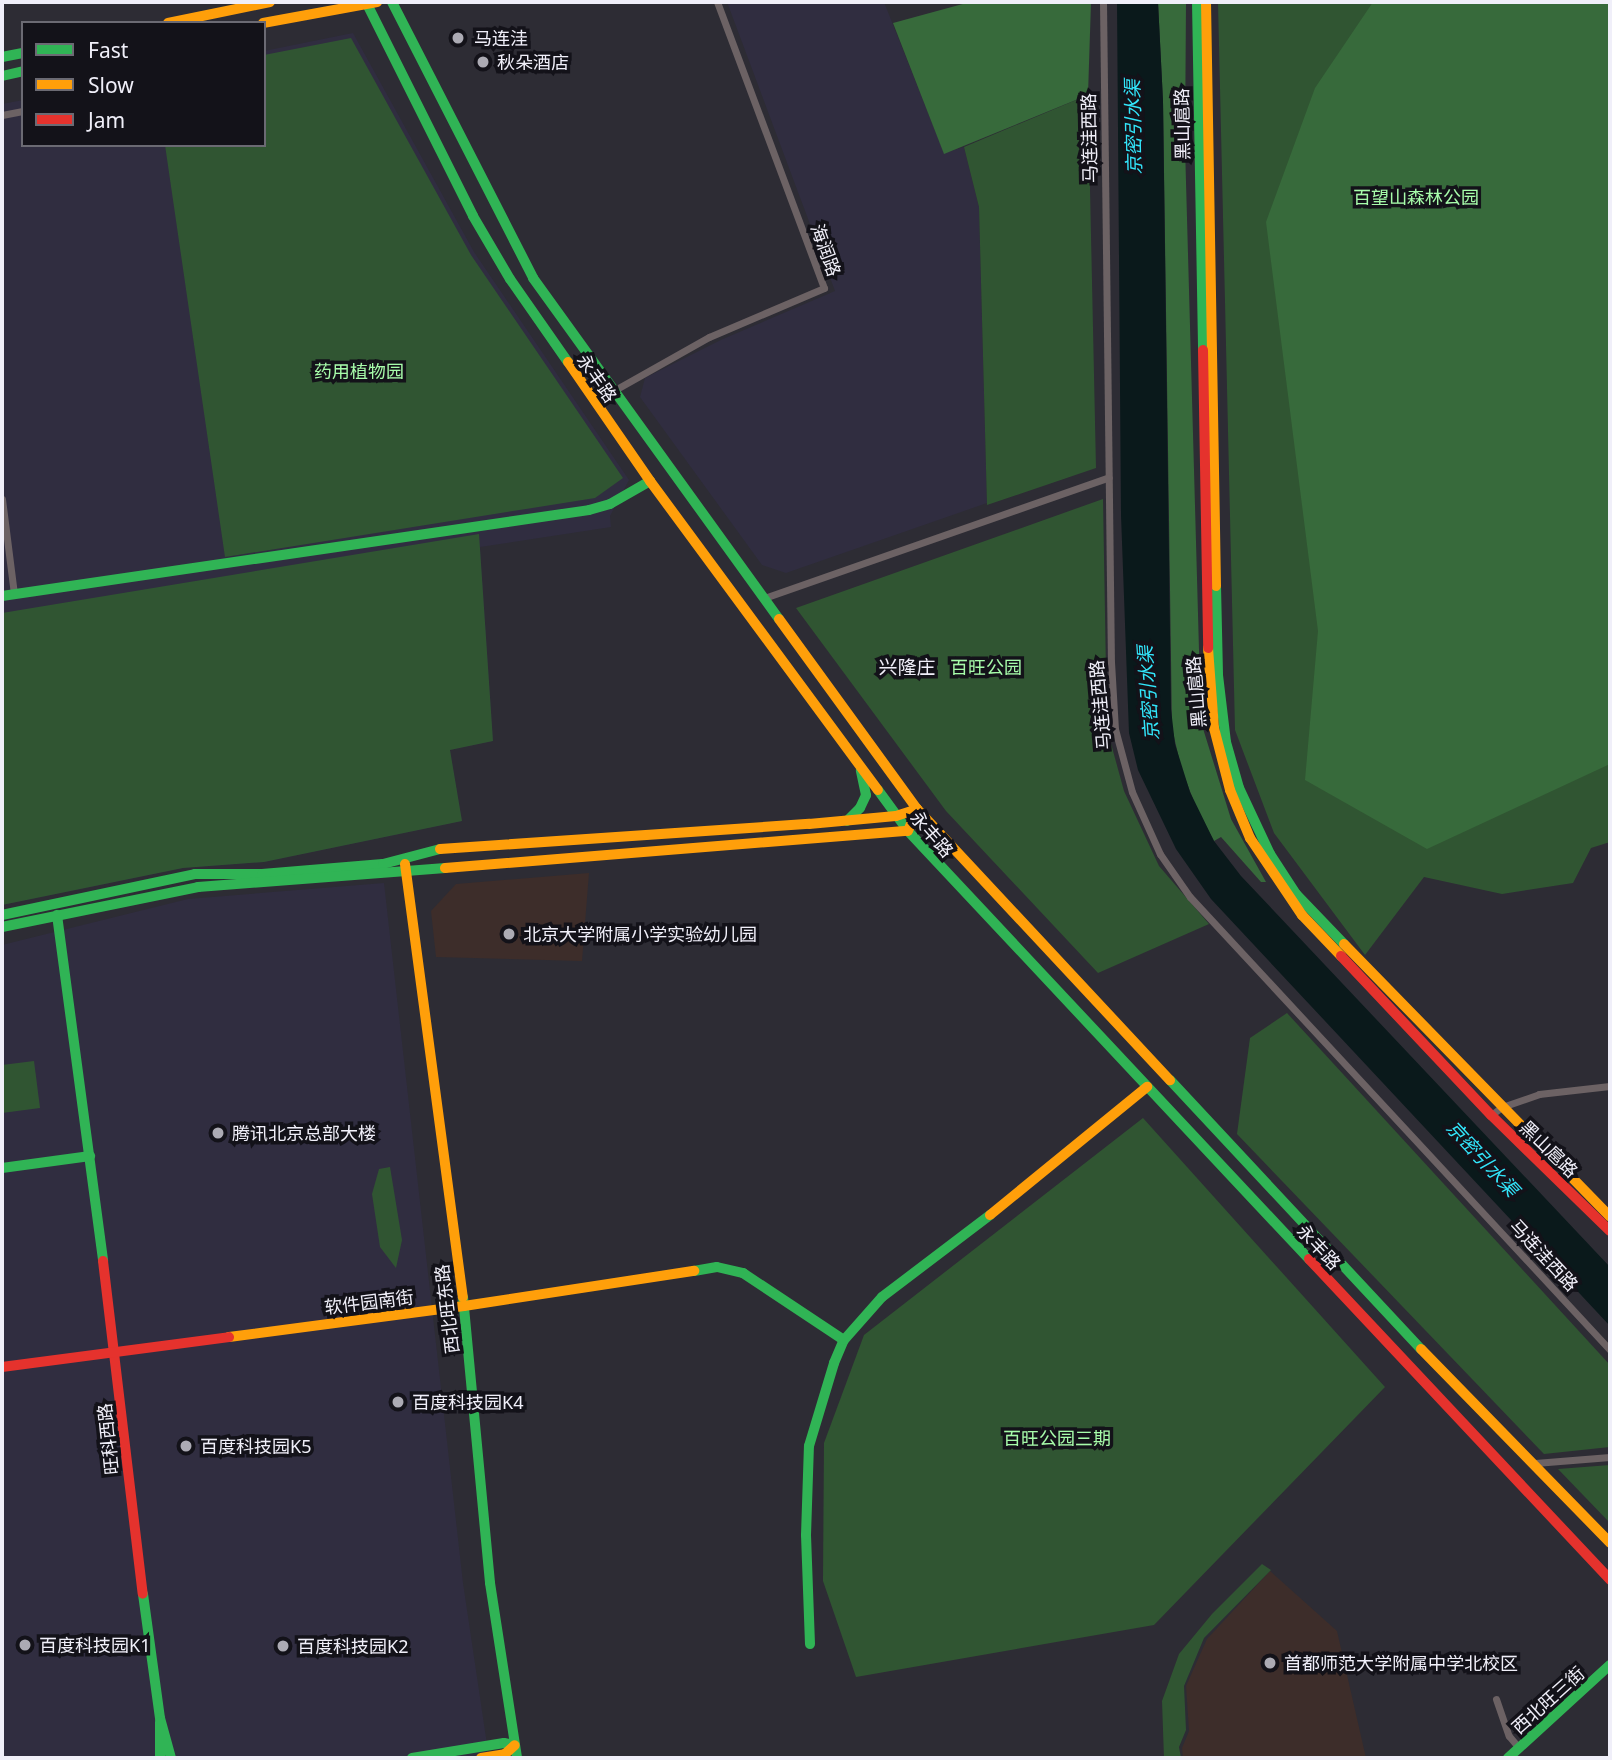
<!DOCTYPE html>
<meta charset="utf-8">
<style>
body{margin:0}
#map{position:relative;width:1612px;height:1760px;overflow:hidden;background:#2d2c34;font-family:"Noto Sans","Noto Sans SC",sans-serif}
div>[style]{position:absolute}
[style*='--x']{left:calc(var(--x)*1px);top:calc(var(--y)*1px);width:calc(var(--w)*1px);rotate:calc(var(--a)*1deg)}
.built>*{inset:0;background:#302d40}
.education>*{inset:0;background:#3d2d2a}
.green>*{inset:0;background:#305532}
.forest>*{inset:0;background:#376a3b}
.water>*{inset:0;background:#0a191b}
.street>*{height:7px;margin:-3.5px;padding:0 3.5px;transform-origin:3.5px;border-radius:3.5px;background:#6c6264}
.fast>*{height:10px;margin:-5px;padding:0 5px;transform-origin:5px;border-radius:5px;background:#30b455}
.slow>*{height:10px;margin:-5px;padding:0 5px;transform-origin:5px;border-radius:5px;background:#ff9f0a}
.jam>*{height:10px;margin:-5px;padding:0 5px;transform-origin:5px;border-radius:5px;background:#e5322d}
.dots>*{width:19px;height:19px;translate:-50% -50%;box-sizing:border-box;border:4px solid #131219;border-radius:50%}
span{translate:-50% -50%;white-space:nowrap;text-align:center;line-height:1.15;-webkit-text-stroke:7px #131219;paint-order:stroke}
.poi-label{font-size:18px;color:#f0eff9}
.left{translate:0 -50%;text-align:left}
.street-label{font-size:18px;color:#f0eff9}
.park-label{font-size:18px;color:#a7fcaa}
.water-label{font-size:19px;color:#32e6fb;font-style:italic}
.neighbourhood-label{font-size:19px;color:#f0eff9}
.frame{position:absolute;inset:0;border:4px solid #f0eff9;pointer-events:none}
.legend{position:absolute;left:21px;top:21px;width:245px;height:126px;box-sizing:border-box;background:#131219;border:2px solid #6b6a73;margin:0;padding:9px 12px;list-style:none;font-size:21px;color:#f0eff9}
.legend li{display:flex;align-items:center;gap:14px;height:35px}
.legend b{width:35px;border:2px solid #6b6a73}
</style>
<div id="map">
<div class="built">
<i style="clip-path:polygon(727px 2px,884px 2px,944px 153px,964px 147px,979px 207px,987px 503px,786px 573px,762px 565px,640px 397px,645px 378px,723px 339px,835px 291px)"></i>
<i style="clip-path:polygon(353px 33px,474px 252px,629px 480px,610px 516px,611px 527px,480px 547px,493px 741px,450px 750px,462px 821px,264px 862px,183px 868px,2px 905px,2px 104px,23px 100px,23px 145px,264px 145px,264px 51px)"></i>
<i style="clip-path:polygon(384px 883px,463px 1583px,489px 1758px,2px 1758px,2px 945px,188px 899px)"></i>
</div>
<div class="education">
<i style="clip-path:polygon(589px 873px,582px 961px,436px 957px,431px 911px,456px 884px)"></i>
<i style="clip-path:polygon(1270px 1571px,1337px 1631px,1366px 1758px,1183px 1758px,1182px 1748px,1189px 1731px,1186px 1686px,1207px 1639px)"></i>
</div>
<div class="green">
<i style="clip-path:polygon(1218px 2px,1610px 2px,1610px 842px,1591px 848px,1573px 883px,1502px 894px,1424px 877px,1365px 955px,1274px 833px,1235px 730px)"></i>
<i style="clip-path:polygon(351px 38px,471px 255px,623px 478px,595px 498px,225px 557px,165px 145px,264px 145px,264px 55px)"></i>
<i style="clip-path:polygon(1088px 95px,1096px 468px,987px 505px,979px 207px,964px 147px)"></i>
<i style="clip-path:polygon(1103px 499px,1107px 729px,1124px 791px,1159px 866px,1209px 924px,1098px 973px,946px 811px,796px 608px)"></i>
<i style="clip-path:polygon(479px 534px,493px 741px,450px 750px,462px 821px,264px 862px,183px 868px,2px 905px,2px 613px)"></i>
<i style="clip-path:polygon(1287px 1013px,1610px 1365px,1610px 1447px,1544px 1454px,1237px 1134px,1250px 1038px)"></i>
<i style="clip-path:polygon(34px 1061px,40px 1108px,2px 1113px,2px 1065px)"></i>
<i style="clip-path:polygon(1143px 1118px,1385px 1387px,1154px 1625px,856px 1677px,823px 1581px,824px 1443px,864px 1335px)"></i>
<i style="clip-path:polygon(390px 1167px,402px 1240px,396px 1268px,380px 1247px,372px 1194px,379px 1169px)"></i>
<i style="clip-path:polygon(1610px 1465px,1610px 1523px,1558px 1469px)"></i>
<i style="clip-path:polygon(1262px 1564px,1271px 1570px,1204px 1638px,1184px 1686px,1186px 1730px,1179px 1747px,1181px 1758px,1164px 1758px,1162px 1701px,1179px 1654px,1212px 1614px)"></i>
</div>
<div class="forest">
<i style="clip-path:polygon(970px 2px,1091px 2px,1088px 95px,944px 154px,893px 23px)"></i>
<i style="clip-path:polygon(1158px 2px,1186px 2px,1185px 146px,1201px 722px,1231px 819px,1266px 882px,1261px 882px,1221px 837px,1214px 841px,1197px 810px,1181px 767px,1172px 728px,1163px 101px)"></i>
<i style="clip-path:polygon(1373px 2px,1610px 2px,1610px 764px,1427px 849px,1305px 780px,1318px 631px,1266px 222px,1315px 88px)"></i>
</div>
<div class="water">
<i style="clip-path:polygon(1117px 2px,1158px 2px,1163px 101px,1171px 709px,1175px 744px,1190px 792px,1214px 841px,1241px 876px,1610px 1267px,1610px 1326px,1211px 899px,1176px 849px,1138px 770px,1129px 733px,1121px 515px)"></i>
</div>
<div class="street">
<i style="--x:1103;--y:2;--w:660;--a:89.31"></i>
<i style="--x:1111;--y:662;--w:67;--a:86.6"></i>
<i style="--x:1115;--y:729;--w:65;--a:74.9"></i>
<i style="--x:1132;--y:792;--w:68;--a:65.7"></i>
<i style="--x:1160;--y:854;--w:52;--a:55.1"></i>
<i style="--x:1190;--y:897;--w:618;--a:47.16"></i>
<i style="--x:2;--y:115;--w:21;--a:-11"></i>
<i style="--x:613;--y:391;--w:110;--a:-29.4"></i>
<i style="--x:709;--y:337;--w:125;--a:-23.1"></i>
<i style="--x:824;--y:288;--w:305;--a:-110.5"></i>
<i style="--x:2;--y:499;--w:96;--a:82.8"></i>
<i style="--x:767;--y:597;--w:362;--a:-19.3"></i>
<i style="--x:1491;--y:1115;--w:14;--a:-36"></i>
<i style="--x:1502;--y:1107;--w:39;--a:-19"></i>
<i style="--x:1539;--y:1094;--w:71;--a:-6.4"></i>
<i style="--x:1535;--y:1463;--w:75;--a:-4.6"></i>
<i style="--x:1496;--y:1699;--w:39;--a:71"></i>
<i style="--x:1509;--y:1736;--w:16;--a:50"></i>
</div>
<div class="fast">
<i style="--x:366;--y:2;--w:239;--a:63.4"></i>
<i style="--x:473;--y:216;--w:73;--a:59.6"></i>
<i style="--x:510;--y:279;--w:101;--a:55.1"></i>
<i style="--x:392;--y:2;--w:310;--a:62.9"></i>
<i style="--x:533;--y:278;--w:420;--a:54.2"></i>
<i style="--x:1197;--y:2;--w:348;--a:89"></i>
<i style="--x:2;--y:57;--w:21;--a:-11"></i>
<i style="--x:2;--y:76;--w:22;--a:-13"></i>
<i style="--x:1216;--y:586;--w:89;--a:88.7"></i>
<i style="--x:1218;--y:675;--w:67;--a:83.2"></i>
<i style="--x:1226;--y:742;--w:48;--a:74.2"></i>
<i style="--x:1239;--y:788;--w:73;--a:64.8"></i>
<i style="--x:1270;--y:854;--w:48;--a:57"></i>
<i style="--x:1296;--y:894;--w:69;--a:46.2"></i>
<i style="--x:2;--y:596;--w:593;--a:-8.33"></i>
<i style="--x:589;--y:510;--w:22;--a:-16"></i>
<i style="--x:610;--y:504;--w:46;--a:-29.9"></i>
<i style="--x:878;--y:790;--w:51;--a:53.8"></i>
<i style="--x:908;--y:831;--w:587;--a:46.87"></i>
<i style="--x:847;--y:821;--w:18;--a:-45"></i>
<i style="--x:860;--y:808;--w:14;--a:-65"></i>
<i style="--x:866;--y:795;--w:25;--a:-102"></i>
<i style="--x:2;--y:915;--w:197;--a:-12"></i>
<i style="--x:195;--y:874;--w:67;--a:0"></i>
<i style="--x:262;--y:874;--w:121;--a:-4.7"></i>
<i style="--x:383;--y:864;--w:59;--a:-14.7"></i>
<i style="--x:57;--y:915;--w:349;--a:82.4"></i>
<i style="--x:2;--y:927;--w:200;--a:-11.5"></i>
<i style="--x:198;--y:887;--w:248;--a:-4.4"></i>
<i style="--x:1170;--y:1080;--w:368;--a:47"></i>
<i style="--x:2;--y:1168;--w:89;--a:-7.8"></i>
<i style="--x:694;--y:1271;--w:23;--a:-10"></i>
<i style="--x:717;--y:1267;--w:27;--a:13"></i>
<i style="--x:743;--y:1273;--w:121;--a:33.6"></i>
<i style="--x:463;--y:1297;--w:287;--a:84.6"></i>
<i style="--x:490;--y:1583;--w:177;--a:81.2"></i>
<i style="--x:143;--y:1594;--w:125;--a:82.2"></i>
<i style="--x:160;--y:1718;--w:41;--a:74.6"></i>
<i style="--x:810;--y:1644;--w:109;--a:-92.1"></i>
<i style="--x:806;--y:1535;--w:89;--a:-88.1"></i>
<i style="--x:809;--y:1446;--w:87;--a:-73.2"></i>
<i style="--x:834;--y:1363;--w:25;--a:-67"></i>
<i style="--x:844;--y:1340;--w:57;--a:-48.5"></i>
<i style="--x:882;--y:1297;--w:136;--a:-37.2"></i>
<i style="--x:160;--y:1722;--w:36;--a:90"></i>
<i style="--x:412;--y:1758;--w:93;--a:-9.3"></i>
<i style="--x:504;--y:1743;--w:11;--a:10"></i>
<i style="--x:1508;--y:1758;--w:138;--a:-42.4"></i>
</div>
<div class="slow">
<i style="--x:1206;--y:2;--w:584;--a:89.02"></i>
<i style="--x:168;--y:23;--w:104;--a:-11.6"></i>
<i style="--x:263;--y:23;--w:116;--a:-10.4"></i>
<i style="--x:568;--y:362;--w:145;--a:55.4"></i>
<i style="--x:650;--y:481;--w:384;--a:53.6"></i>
<i style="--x:779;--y:619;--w:235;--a:54"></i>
<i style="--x:917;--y:809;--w:371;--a:47"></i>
<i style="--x:1208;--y:648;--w:80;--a:85.7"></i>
<i style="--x:1214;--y:728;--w:64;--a:75.5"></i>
<i style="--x:1230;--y:790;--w:52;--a:67.4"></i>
<i style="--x:1250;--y:838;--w:93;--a:56"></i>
<i style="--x:1302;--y:915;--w:57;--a:46.4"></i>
<i style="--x:440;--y:849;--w:370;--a:-3.9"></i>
<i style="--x:809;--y:824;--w:87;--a:-5.3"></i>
<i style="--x:896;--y:816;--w:22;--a:-18"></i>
<i style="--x:405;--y:864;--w:437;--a:82.4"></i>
<i style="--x:445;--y:868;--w:464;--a:-4.6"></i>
<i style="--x:908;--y:831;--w:24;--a:-68"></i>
<i style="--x:1344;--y:944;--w:381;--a:45.7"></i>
<i style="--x:990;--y:1215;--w:203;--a:-39.2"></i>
<i style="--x:229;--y:1337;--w:237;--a:-7.5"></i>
<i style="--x:464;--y:1306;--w:233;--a:-8.7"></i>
<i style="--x:1421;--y:1349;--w:271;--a:45.7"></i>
<i style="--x:481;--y:1758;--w:24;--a:-9"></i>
<i style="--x:505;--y:1754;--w:13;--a:-42"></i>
</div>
<div class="jam">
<i style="--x:1203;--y:350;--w:298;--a:89"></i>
<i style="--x:1341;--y:956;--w:219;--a:46.7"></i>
<i style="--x:1491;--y:1115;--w:166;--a:44.3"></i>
<i style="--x:1309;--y:1259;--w:440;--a:46.8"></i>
<i style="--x:103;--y:1261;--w:335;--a:83.2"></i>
<i style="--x:2;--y:1367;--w:229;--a:-7.5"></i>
</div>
<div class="dots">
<i style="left:458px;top:38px;background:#acabb4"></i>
<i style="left:483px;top:62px;background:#acabb4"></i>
<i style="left:509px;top:934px;background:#acabb4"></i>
<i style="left:218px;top:1133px;background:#acabb4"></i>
<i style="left:398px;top:1402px;background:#acabb4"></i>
<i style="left:186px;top:1446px;background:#acabb4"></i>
<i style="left:25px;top:1645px;background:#acabb4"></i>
<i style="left:283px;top:1646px;background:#acabb4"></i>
<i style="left:1270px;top:1663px;background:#acabb4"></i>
</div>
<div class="poi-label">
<span class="left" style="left:474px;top:38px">马连洼</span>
<span class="left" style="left:497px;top:62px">秋朵酒店</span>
<span class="left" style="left:523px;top:934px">北京大学附属小学实验幼儿园</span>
<span class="left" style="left:232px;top:1133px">腾讯北京总部大楼</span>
<span class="left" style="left:412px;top:1402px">百度科技园K4</span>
<span class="left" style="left:200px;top:1446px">百度科技园K5</span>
<span class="left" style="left:39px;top:1645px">百度科技园K1</span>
<span class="left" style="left:297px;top:1646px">百度科技园K2</span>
<span class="left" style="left:1284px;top:1663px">首都师范大学附属中学北校区</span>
</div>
<div class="street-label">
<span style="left:1182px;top:124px;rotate:-91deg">黑山扈路</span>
<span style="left:1089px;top:138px;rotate:-91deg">马连洼西路</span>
<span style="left:826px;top:250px;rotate:70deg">海润路</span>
<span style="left:597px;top:378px;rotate:55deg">永丰路</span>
<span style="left:1196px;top:692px;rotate:-95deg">黑山扈路</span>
<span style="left:1100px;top:705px;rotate:-95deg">马连洼西路</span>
<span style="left:932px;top:834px;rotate:49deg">永丰路</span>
<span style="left:1549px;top:1149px;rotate:44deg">黑山扈路</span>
<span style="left:1319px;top:1247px;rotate:47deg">永丰路</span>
<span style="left:1544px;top:1255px;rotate:47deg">马连洼西路</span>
<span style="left:369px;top:1302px;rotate:-7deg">软件园南街</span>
<span style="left:447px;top:1309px;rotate:-97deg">西北旺东路</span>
<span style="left:108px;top:1439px;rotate:-96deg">旺科西路</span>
<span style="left:1548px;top:1700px;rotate:-42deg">西北旺三街</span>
</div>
<div class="park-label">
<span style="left:1416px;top:197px">百望山森林公园</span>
<span style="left:359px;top:371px">药用植物园</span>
<span style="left:986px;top:667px">百旺公园</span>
<span style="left:1057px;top:1438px">百旺公园三期</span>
</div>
<div class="water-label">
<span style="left:1134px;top:127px;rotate:-91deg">京密引水渠</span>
<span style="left:1149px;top:693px;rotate:-94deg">京密引水渠</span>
<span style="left:1482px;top:1159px;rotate:47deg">京密引水渠</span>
</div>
<div class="neighbourhood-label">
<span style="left:907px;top:668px">兴隆庄</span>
</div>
<div class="frame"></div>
<ul class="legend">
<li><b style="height:9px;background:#30b455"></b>Fast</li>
<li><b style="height:9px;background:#ff9f0a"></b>Slow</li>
<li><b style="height:9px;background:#e5322d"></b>Jam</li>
</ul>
</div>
